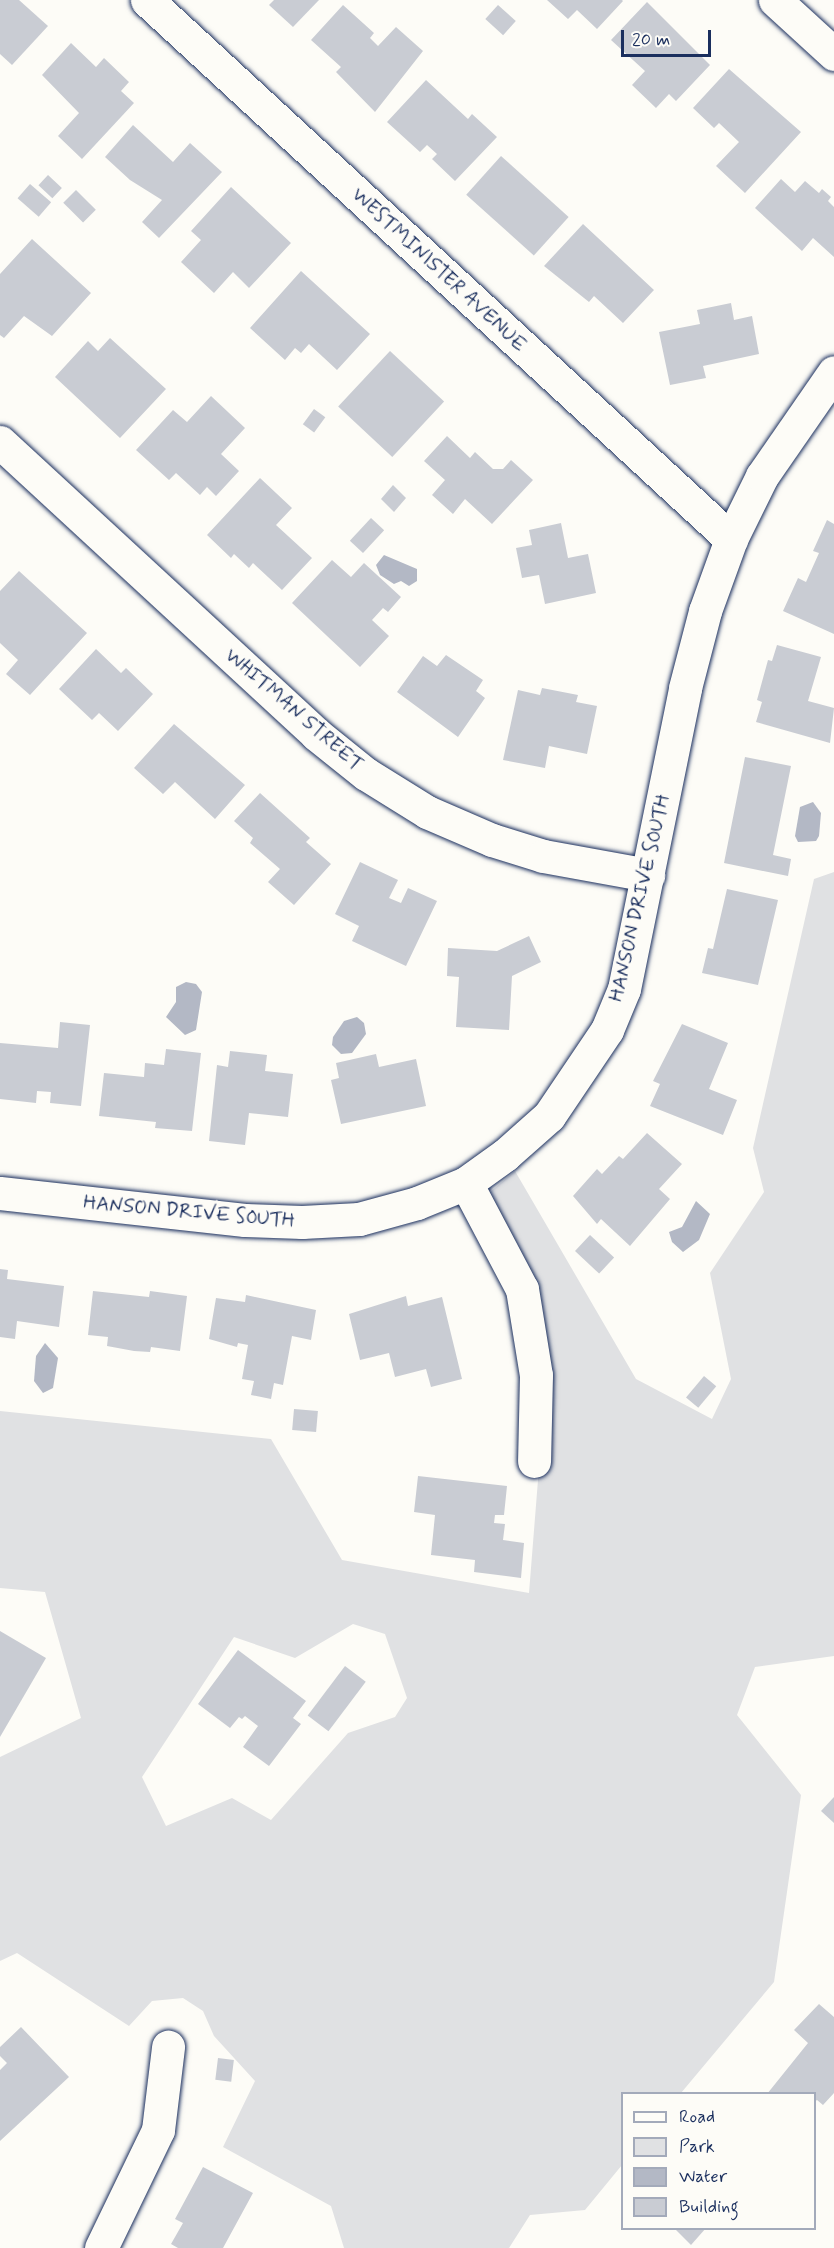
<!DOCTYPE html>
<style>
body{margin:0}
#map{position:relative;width:834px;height:2248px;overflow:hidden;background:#fdfcf7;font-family:Mynerve,sans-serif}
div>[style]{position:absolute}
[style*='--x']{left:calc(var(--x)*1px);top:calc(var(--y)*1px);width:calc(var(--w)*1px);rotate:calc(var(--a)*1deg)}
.green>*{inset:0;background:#e0e1e3}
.water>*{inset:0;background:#b3b8c5}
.building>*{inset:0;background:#c9ccd3;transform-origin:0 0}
.roads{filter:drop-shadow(0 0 2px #1b2f5e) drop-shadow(0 0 2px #1b2f5e)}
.minor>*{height:33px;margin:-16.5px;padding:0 16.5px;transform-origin:16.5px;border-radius:16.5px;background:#fdfcf7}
span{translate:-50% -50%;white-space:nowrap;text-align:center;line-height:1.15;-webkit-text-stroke:4.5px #fdfcf7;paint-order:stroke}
.street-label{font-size:20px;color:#1b2f5e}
.legend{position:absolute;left:621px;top:2092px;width:195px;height:138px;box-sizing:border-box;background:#fdfcf7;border:2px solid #a3aaba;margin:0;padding:8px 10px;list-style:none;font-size:18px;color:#1b2f5e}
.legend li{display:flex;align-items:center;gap:12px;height:30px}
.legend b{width:30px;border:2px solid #a3aaba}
.scale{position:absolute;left:621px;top:30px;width:90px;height:27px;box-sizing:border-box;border:3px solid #1b2f5e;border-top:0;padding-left:8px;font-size:18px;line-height:21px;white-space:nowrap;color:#1b2f5e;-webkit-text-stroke:4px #fdfcf7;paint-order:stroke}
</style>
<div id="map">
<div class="green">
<i style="clip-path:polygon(evenodd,834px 872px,834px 1656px,755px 1667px,737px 1715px,801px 1795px,774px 1982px,681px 2093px,622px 2094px,622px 2165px,585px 2210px,530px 2215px,509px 2248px,344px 2248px,331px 2206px,223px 2147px,255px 2081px,214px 2036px,203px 2011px,183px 1998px,152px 2001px,129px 2026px,17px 1953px,0 1961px,0 1757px,81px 1718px,45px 1592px,0 1588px,0 1411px,271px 1439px,342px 1560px,529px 1593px,547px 1367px,489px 1193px,515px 1171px,636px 1379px,712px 1419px,731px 1379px,710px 1273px,764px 1192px,753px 1148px,814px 879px,834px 872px,353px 1624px,385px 1634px,407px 1698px,395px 1717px,348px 1733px,271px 1820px,232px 1798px,166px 1826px,142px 1777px,234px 1637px,295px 1658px,353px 1624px)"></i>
</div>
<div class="water">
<i style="clip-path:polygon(384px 555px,417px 569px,417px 581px,409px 586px,401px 581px,394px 584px,380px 575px,376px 565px)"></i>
<i style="clip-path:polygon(813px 802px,821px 813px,819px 836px,816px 841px,798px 842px,795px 836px,800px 807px)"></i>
<i style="clip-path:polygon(186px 982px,196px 984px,202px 992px,196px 1030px,185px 1035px,166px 1017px,176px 1002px,176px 987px)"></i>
<i style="clip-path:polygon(357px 1017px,364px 1023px,366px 1034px,352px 1053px,341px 1054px,332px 1045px,333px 1037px,344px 1021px)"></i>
<i style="clip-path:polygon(696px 1201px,710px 1214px,699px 1240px,683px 1252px,672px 1242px,669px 1232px,682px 1227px)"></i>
<i style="clip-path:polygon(45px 1343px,58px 1358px,53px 1388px,43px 1393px,34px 1381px,36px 1356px)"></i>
</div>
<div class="building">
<i style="clip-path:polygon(0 0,19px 0,48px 26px,12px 65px,0 54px)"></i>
<i style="clip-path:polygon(274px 0,319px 0,293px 27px,269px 5px)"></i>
<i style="clip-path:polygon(547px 0,622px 0,623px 1px,597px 29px,577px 10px,568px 19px)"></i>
<i style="clip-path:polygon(647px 2px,710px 65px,676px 101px,669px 94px,656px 108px,632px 85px,645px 71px,611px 40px)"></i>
<i style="clip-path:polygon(343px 5px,374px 33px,370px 38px,378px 46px,396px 27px,423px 51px,375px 112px,336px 72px,341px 67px,311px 40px)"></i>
<i style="left:498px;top:5px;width:24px;height:19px;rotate:42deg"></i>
<i style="clip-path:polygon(71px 43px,96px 67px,104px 58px,129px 82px,121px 91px,134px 103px,82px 159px,58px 136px,79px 113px,42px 75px)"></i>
<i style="clip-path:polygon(729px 69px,801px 132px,745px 193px,716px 166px,739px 142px,719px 123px,714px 128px,693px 108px)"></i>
<i style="clip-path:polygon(426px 80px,468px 119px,472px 114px,497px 137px,455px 181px,432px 159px,437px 154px,427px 145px,420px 152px,387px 122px)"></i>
<i style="clip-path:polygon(133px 125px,173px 162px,190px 143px,222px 172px,159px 238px,142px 222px,162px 200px,130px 180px,105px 157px)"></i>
<i style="left:501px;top:156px;width:91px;height:52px;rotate:42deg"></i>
<i style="left:48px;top:175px;width:19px;height:14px;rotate:43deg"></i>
<i style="clip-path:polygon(781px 179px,795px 192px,805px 181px,819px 193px,822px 189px,831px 197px,828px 201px,834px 207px,834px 257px,813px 238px,802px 251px,755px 208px)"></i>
<i style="left:30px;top:184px;width:28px;height:19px;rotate:41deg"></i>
<i style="clip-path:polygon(231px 187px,291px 243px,249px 288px,233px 272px,214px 293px,181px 262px,201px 240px,191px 231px)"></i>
<i style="left:76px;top:190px;width:28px;height:18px;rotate:45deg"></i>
<i style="clip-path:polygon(583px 224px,654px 290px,623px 323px,594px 296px,589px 302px,544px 266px)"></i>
<i style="clip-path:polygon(32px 239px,91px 293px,52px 336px,24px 316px,4px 338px,0 335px,0 274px)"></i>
<i style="clip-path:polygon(301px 271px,370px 334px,337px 370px,309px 344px,301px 353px,295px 348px,285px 360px,250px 328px)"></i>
<i style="clip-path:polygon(731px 303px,734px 320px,752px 316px,759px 354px,703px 366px,706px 378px,670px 385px,659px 332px,700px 324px,697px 310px)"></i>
<i style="clip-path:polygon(110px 338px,166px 389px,120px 438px,55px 377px,88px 341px,98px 351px)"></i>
<i style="left:390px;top:351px;width:74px;height:76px;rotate:43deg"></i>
<i style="clip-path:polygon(211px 396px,245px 428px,221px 454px,239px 471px,216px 496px,207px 487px,200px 495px,176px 473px,169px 480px,136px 450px,173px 410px,187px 422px)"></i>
<i style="left:314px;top:409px;width:14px;height:19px;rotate:36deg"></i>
<i style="clip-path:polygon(447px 436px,470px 458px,475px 452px,493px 469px,503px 469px,511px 460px,533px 480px,492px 524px,465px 499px,453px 514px,432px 495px,445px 480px,424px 461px)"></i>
<i style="clip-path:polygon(260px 478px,292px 508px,276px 525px,312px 558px,282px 590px,253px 563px,249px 568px,234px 554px,231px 558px,207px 535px)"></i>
<i style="clip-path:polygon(393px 485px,406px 498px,394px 512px,381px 499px)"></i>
<i style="left:371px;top:518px;width:18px;height:31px;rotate:43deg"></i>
<i style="clip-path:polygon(827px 520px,834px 524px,834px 634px,783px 611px,798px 578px,806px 582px,819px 553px,813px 551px)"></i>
<i style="clip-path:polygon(561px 523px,568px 558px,588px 554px,596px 593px,545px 604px,539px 575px,522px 578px,516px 548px,532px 545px,529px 530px)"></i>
<i style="clip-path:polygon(332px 560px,351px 577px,364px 563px,401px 597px,388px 612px,383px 608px,372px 620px,389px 636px,360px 667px,292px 603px)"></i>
<i style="clip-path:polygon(19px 571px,87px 633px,30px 695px,6px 674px,18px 660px,0 643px,0 591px)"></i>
<i style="clip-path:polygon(777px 645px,821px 657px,808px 701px,834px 708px,830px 743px,756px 722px,762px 702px,757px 700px,768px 660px,772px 661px)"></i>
<i style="clip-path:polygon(96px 649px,121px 673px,126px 668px,153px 694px,118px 731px,99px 713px,92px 720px,59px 689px)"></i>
<i style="clip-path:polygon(446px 655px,483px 680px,476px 691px,485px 698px,458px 737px,397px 692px,423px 656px,437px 666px)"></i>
<i style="clip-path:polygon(542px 688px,578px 695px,576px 702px,597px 706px,587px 754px,549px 746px,545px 768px,503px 760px,518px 690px,540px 695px)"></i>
<i style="clip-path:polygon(174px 724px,245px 785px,215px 819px,175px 782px,163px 794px,134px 768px)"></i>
<i style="clip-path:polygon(745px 757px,791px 766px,773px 855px,791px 859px,788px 876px,724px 863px)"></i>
<i style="clip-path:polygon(260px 793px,310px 838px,306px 842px,331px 864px,294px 905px,268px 882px,280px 869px,250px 843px,253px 838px,234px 821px)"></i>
<i style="clip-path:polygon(360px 862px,398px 880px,389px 898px,401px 903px,408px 888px,437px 901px,406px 966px,352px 941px,359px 926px,335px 914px)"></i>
<i style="clip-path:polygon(727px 889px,778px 900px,758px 985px,702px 973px,708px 948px,713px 949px)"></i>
<i style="clip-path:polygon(529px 936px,541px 962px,512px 976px,509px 1030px,456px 1027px,459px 977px,447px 976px,448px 948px,497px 951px)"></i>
<i style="clip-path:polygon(60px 1022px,90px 1025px,81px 1106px,50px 1103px,51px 1092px,37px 1091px,36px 1103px,0 1099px,0 1043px,58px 1048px)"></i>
<i style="clip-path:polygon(682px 1024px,728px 1043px,709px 1089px,737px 1100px,723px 1135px,650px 1106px,660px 1084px,653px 1081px)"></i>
<i style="clip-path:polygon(166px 1049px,201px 1053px,192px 1131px,155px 1128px,156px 1122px,99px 1116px,104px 1073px,144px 1077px,145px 1063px,164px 1065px)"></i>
<i style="clip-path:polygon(230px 1051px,267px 1055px,265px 1071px,293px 1074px,288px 1117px,249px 1113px,245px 1145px,209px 1141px,217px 1065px,228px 1067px)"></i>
<i style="clip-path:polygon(376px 1054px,379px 1067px,416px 1059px,426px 1106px,341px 1124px,331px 1080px,339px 1078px,336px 1063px)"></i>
<i style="clip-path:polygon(647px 1133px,682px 1164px,659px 1189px,670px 1199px,630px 1246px,601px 1219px,597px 1224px,573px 1196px,597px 1169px,602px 1174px,619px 1156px,623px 1159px)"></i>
<i style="left:590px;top:1235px;width:33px;height:22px;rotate:43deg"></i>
<i style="clip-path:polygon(0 1269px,8px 1270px,7px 1279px,64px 1286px,59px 1327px,17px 1321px,15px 1339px,0 1337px)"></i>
<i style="clip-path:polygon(93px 1291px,149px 1297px,150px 1291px,187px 1296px,180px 1351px,151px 1347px,150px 1352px,134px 1351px,107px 1346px,108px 1337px,88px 1335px)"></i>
<i style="clip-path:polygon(246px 1295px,316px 1310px,311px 1340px,292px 1336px,283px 1385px,274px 1383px,271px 1399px,251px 1395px,254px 1381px,242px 1379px,248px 1345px,238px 1343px,237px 1347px,209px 1339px,216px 1298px,245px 1302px)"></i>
<i style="clip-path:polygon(406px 1296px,408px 1306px,442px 1297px,462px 1379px,431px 1387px,426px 1369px,395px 1377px,389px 1353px,360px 1360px,349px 1314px)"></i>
<i style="left:704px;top:1376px;width:16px;height:28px;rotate:40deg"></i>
<i style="left:294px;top:1409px;width:24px;height:21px;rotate:5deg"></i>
<i style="clip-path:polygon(418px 1476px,507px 1486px,504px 1515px,495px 1515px,494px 1523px,505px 1524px,503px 1540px,524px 1543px,521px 1578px,474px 1572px,475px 1560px,431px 1555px,435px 1515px,414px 1512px)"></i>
<i style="clip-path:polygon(0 1631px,46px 1658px,0 1737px)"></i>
<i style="clip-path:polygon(238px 1650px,306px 1701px,293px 1718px,301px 1724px,269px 1766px,243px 1747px,258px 1726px,245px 1716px,242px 1719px,239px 1717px,230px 1728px,198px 1704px)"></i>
<i style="left:345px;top:1666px;width:26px;height:62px;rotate:37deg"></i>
<i style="clip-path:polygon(834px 1797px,834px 1823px,821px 1811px)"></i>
<i style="clip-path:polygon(819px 2004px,834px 2017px,834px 2093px,823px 2105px,817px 2100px,814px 2102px,814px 2094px,767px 2094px,808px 2043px,794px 2030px)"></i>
<i style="clip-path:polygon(21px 2027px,69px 2077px,0 2141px,0 2070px,7px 2063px,0 2056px,0 2047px)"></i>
<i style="left:218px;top:2058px;width:16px;height:22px;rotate:7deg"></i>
<i style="clip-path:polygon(203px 2167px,253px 2193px,223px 2248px,178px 2248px,171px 2244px,183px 2223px,175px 2219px)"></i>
<i style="clip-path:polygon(674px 2228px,706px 2228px,691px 2245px)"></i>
</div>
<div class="roads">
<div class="minor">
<i style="--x:147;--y:0;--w:795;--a:42.71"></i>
<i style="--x:775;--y:0;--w:80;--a:42.5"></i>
<i style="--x:0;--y:442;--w:430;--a:42.7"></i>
<i style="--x:316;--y:734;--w:64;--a:38.7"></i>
<i style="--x:366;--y:774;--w:72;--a:31.9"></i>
<i style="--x:427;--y:812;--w:71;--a:23.3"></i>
<i style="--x:492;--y:840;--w:53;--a:17.4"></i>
<i style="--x:543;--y:856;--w:107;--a:10.3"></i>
<i style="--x:466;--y:1183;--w:120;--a:62.2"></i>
<i style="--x:522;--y:1289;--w:87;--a:80.8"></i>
<i style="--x:536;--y:1375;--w:86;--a:91.3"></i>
<i style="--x:0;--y:1193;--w:246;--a:6.3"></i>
<i style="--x:245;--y:1220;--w:57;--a:2"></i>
<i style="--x:302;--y:1222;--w:57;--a:-3"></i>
<i style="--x:359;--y:1219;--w:60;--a:-15.4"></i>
<i style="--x:417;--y:1203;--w:53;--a:-22.2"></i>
<i style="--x:466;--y:1183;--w:48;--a:-35.7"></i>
<i style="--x:505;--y:1155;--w:59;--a:-41.6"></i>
<i style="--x:549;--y:1116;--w:104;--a:-56"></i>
<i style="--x:607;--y:1030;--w:44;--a:-67.5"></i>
<i style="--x:624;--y:989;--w:307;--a:-78.5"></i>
<i style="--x:685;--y:688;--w:80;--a:-75.4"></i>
<i style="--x:705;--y:611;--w:77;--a:-70.1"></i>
<i style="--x:731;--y:539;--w:70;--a:-63.8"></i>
<i style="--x:762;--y:476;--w:126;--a:-55.3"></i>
<i style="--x:101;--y:2248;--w:131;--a:-64.2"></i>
<i style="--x:158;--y:2130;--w:84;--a:-83.1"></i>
</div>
</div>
<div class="street-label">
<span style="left:439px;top:270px;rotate:43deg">WESTMINISTER AVENUE</span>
<span style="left:294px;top:710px;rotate:41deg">WHITMAN STREET</span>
<span style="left:640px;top:898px;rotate:-77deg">HANSON DRIVE SOUTH</span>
<span style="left:189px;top:1212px;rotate:5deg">HANSON DRIVE SOUTH</span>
</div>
<ul class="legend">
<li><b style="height:8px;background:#fdfcf7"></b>Road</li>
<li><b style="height:16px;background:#e0e1e3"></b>Park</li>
<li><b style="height:16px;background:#b3b8c5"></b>Water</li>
<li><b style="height:16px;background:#c9ccd3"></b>Building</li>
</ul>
<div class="scale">20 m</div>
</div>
